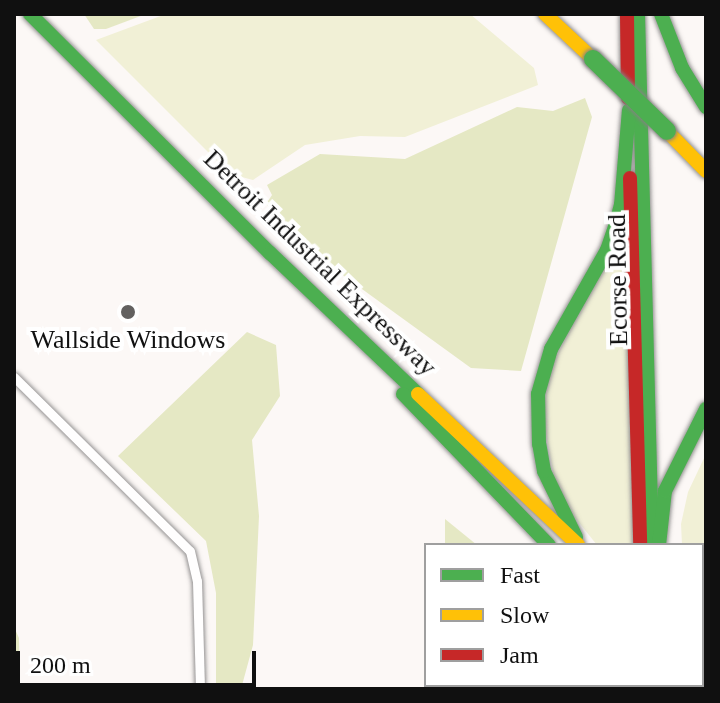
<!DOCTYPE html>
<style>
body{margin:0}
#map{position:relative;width:720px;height:703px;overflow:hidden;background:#fcf8f6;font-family:Georgia,serif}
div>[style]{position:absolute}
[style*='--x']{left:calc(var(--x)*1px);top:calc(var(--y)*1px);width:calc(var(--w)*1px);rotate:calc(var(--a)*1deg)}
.green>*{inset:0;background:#f1f0d6}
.forest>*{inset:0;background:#e5e8c4;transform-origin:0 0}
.roads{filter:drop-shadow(0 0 2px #969494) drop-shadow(0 0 2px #969494)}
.street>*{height:9px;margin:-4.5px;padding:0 4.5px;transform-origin:4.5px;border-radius:4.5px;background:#fffefe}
.fast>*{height:14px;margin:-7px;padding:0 7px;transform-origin:7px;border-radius:7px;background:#4caf50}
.slow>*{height:14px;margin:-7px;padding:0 7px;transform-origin:7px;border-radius:7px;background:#ffc107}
.jam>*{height:14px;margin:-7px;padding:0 7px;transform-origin:7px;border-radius:7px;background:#c62828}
.bridges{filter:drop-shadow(0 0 2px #848281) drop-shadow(0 0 2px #848281)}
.fast-bridge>*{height:18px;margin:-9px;padding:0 9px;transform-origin:9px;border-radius:9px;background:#4caf50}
.dots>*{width:22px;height:22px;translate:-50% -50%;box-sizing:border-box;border:4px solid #fff;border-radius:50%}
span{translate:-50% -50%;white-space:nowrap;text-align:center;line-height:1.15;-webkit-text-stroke:8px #fff;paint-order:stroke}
.street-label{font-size:26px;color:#101010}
.poi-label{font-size:26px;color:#101010}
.frame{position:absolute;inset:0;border:16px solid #101010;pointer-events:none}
.legend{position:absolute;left:424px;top:543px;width:280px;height:144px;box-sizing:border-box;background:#fff;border:2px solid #9f9f9f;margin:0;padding:10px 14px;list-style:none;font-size:24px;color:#101010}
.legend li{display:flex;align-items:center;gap:16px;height:40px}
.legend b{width:40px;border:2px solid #9f9f9f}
.scale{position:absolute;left:16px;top:651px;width:240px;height:36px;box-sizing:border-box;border:4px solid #101010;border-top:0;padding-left:10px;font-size:24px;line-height:28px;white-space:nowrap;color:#101010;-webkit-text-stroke:6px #fff;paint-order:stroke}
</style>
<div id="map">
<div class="green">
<i style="clip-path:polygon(166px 14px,470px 14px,534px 68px,538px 85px,405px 137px,360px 136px,305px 145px,253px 180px,230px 174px,96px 40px)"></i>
<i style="clip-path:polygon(626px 221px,636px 545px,597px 545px,572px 514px,555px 482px,543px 417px,549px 371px)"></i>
<i style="clip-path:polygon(706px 454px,706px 636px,702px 632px,702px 545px,682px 545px,681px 524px,688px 492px)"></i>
</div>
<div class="forest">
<i style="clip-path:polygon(84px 14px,146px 14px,106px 29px,94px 29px)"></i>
<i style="clip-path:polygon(585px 98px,592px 117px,521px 371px,471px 368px,304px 247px,266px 204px,272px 195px,267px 185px,320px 154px,405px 159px,517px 107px,553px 111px)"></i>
<i style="clip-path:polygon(247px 332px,276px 345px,280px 396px,252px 440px,259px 516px,253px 645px,241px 689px,216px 689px,216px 593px,206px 541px,118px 456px)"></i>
<i style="clip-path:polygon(445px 519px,477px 545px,445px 545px)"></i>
<i style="clip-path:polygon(14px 627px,19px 638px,20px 689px,14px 689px)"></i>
<i style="left:436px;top:685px;width:127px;height:4px"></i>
</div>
<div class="roads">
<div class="street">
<i style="--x:14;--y:377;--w:247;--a:44.7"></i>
<i style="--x:190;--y:551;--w:31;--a:77"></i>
<i style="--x:197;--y:581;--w:108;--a:88.4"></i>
</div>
<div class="fast">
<i style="--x:30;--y:14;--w:339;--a:44.9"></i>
<i style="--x:270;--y:253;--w:204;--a:43.6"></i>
<i style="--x:638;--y:14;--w:531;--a:88.49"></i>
<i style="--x:661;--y:14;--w:58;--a:68.7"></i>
<i style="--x:682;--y:68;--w:46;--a:58.4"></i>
<i style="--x:403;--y:394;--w:210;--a:46"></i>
<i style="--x:576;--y:537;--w:73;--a:-115.9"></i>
<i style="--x:544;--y:471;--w:27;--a:-100"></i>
<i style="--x:539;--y:444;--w:50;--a:-91.1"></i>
<i style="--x:538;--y:394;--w:47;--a:-73.9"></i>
<i style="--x:551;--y:349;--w:114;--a:-60.5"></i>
<i style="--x:607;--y:250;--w:24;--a:-71"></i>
<i style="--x:615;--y:227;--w:23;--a:-75"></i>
<i style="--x:621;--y:205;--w:95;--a:-85.2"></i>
<i style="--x:659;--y:545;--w:54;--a:-83.7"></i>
<i style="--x:665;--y:491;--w:92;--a:-63.4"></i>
<i style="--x:702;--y:664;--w:6;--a:45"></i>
<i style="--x:620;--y:685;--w:4;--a:76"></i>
</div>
<div class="slow">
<i style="--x:545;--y:14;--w:66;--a:43.2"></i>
<i style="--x:667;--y:131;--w:56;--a:45.7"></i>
<i style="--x:418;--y:394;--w:220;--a:43.3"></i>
<i style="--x:642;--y:685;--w:4;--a:90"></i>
<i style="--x:655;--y:685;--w:4;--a:90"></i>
</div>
<div class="jam">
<i style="--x:627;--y:14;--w:84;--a:89.3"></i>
<i style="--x:630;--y:178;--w:367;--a:88.4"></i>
</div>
</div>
<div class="bridges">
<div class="fast-bridge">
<i style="--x:593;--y:59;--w:103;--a:44.2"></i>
</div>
</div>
<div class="dots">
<i style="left:128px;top:312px;background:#636160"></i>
</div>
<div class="street-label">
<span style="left:320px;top:263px;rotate:44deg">Detroit Industrial Expressway</span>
<span style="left:618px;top:280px;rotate:-91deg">Ecorse Road</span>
</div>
<div class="poi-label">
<span style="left:128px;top:340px">Wallside Windows</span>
</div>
<div class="frame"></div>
<ul class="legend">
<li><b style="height:10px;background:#4caf50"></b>Fast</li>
<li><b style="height:10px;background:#ffc107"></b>Slow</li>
<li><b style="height:10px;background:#c62828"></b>Jam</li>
</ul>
<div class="scale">200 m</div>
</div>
